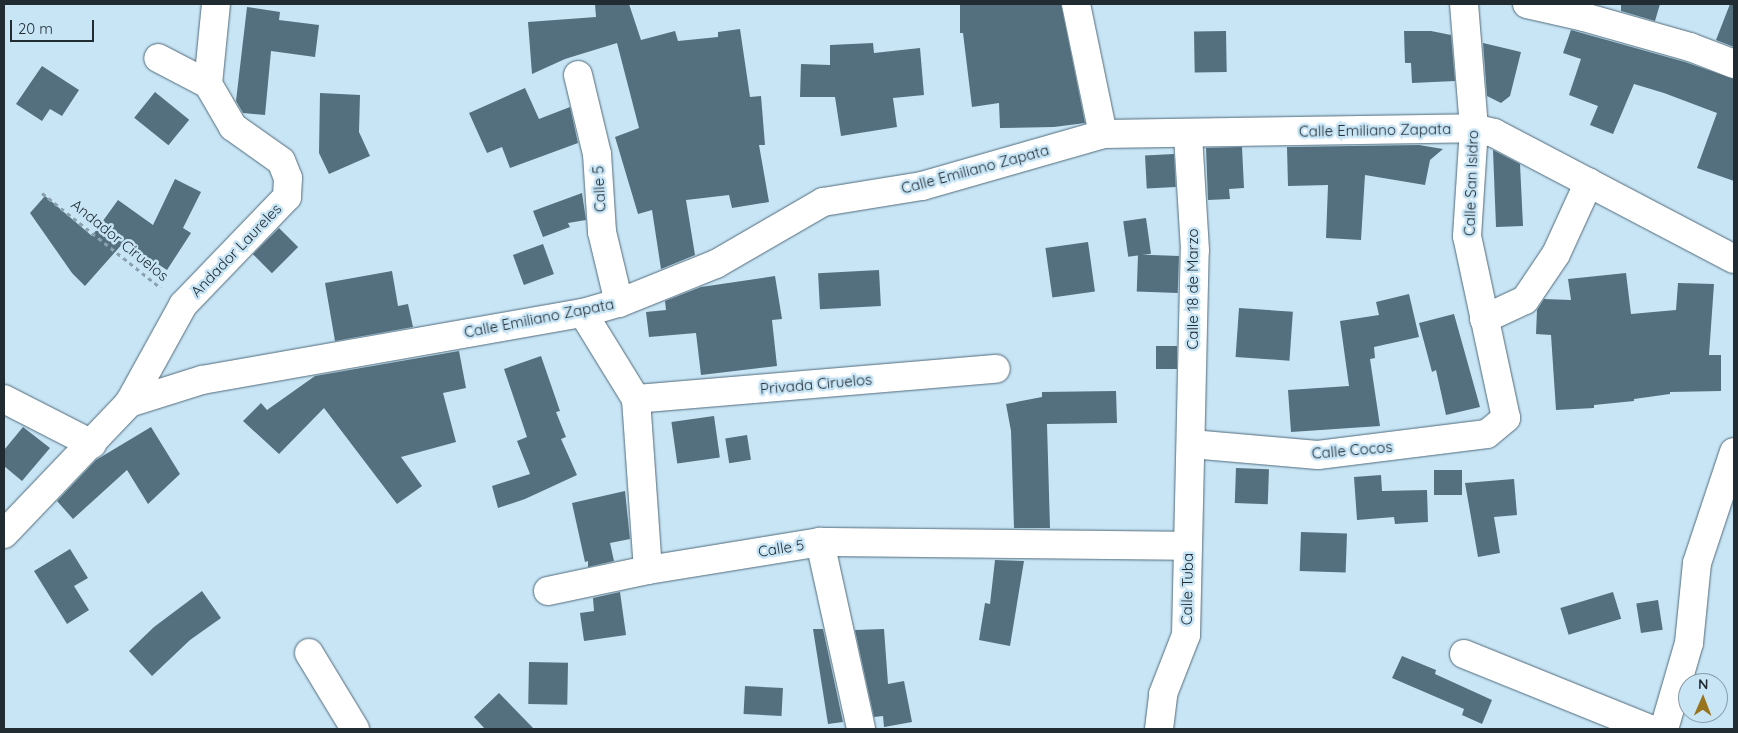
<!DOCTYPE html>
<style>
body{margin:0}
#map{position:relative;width:1738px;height:733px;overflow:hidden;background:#c8e5f6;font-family:Quicksand,sans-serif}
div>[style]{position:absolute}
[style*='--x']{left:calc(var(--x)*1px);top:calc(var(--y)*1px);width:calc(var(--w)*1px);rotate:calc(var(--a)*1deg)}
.building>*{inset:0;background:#546f7d;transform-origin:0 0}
.path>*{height:3px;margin-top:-1.5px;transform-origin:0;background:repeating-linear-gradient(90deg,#8ba1ae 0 4px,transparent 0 8px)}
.roads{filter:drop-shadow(0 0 1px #516b7a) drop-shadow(0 0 1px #516b7a)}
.street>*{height:28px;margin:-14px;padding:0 14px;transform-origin:14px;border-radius:14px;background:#fff}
.secondary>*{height:28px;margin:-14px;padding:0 14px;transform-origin:14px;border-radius:14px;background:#fff}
span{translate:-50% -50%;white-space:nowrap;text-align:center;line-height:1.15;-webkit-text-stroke:5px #c8e5f6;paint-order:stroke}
.street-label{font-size:15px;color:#202b32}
.frame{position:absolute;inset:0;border:5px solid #202b32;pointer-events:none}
.north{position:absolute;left:1678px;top:673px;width:50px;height:50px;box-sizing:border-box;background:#c8e5f6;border:1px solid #859ba8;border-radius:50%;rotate:1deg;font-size:14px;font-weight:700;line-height:20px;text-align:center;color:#202b32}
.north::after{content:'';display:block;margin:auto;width:18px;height:22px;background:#99741f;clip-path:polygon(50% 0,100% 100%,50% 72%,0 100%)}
.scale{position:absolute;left:10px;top:20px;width:84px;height:22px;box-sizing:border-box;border:2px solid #202b32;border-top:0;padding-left:6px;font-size:15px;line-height:18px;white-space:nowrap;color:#202b32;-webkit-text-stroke:4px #c8e5f6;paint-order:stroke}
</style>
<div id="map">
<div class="building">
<i style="clip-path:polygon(595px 4px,629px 4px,641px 40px,675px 31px,678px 41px,718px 37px,718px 32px,740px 29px,750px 97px,761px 96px,765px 145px,759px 145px,769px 202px,732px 208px,729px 195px,686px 200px,695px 255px,661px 269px,652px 210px,638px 214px,615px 137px,639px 128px,617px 43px,565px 59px,532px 74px,528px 22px,596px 17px)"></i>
<i style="clip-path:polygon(960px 4px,1061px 4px,1085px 123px,1054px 127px,1000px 128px,999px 103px,972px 107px,963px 33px,960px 33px)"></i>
<i style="clip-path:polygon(1621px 4px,1660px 4px,1655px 21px,1621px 11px)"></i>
<i style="clip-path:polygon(1730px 4px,1734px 4px,1734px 47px,1716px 40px)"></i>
<i style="clip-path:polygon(247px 7px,280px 12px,279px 20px,319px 25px,315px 57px,271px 51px,265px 115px,243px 113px,236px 101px)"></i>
<i style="clip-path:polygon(1571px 30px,1685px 62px,1734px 79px,1734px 181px,1697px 168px,1717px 113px,1664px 93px,1634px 84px,1613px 134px,1590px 125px,1598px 106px,1569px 95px,1581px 59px,1563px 53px)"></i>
<i style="left:1226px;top:31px;width:41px;height:32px;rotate:89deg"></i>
<i style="clip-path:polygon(1404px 31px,1431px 31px,1451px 35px,1455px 81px,1412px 83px,1411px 63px,1405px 63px)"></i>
<i style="clip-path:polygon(873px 43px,874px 53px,920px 48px,924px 95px,893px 98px,897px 127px,841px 136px,835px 97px,800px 97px,801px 64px,830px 65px,830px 45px)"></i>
<i style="clip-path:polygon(1483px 43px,1521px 52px,1510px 96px,1501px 103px,1487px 96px)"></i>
<i style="clip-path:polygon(42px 66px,79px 90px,62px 116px,50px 109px,42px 121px,16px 104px)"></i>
<i style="clip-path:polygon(525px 88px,539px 119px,570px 107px,578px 143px,510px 168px,502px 147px,487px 153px,469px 113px)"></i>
<i style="left:155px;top:92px;width:44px;height:33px;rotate:39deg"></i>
<i style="clip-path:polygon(320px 93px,360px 95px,359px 132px,370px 156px,329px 174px,319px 153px)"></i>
<i style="clip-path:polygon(1419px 145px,1443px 149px,1430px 160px,1425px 185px,1365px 175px,1361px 240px,1326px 238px,1328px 185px,1288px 186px,1287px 147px)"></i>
<i style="clip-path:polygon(1242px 147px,1244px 188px,1229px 189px,1230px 199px,1208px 200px,1206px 148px)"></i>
<i style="clip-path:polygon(1493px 150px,1520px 164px,1523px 226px,1496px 227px)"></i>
<i style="left:1174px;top:154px;width:33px;height:29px;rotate:87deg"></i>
<i style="clip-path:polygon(175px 179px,201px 192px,183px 228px,191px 233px,167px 270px,124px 242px,85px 286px,72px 273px,30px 213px,45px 196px,92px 236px,118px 200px,153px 225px)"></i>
<i style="clip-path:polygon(582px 193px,586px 220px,568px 223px,570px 227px,543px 237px,533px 211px)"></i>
<i style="left:1146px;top:218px;width:36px;height:23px;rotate:82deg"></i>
<i style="left:279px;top:228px;width:27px;height:37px;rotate:45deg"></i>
<i style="left:1088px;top:242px;width:50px;height:43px;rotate:82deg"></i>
<i style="left:543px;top:244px;width:32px;height:32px;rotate:70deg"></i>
<i style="left:1179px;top:256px;width:37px;height:41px;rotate:92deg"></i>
<i style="left:879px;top:270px;width:36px;height:61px;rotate:87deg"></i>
<i style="clip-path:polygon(392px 271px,398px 306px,408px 304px,413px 327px,335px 341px,325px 283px)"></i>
<i style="clip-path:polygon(1626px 273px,1631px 314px,1676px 310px,1678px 283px,1714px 284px,1709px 355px,1721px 355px,1721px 391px,1670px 392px,1670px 394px,1634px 399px,1634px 401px,1594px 405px,1594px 408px,1556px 410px,1551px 335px,1536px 334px,1537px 310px,1544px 299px,1571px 300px,1568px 279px)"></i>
<i style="clip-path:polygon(775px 276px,782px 319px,772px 320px,777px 366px,701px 375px,696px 333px,649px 337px,646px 312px,666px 310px,665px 301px,701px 287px)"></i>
<i style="clip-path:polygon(1409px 294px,1419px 337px,1374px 347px,1375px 358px,1370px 359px,1380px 426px,1291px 432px,1288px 390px,1349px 386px,1340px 321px,1379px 315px,1376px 302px)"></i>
<i style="left:1239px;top:308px;width:54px;height:49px;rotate:4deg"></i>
<i style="clip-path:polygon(1454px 314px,1480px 407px,1446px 415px,1436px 370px,1432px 372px,1419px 323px)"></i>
<i style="left:1156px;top:346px;width:21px;height:23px"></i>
<i style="clip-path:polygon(459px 351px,466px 388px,443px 393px,456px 442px,401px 457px,422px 486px,397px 504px,324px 408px,279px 454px,243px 421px,261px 403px,267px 410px,315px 376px)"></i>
<i style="clip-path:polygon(541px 356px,560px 411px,556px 412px,566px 437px,561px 439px,577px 475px,525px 499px,498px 508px,492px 486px,530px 474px,517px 441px,527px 437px,504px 369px)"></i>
<i style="clip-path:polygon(1116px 391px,1117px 423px,1047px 424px,1050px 528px,1014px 528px,1011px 431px,1006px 404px,1042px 397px,1042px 392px)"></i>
<i style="left:714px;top:416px;width:42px;height:43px;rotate:82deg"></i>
<i style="clip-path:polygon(23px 427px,50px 448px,22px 481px,4px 466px,4px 450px)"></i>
<i style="clip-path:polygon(151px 427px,180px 474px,148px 504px,127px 470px,73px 519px,57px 501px,96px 460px)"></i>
<i style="left:747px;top:435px;width:25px;height:22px;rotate:81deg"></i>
<i style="left:1236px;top:468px;width:33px;height:35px;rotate:2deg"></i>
<i style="left:1434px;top:470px;width:28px;height:25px"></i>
<i style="clip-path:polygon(1381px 475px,1382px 491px,1427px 490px,1428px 522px,1395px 524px,1394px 517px,1357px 520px,1354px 477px)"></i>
<i style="clip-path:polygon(1514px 479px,1517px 515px,1494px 517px,1500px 553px,1478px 557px,1465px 483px)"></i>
<i style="clip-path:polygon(625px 491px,630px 539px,610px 543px,614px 561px,588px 567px,588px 561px,585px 562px,572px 503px)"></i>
<i style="left:1301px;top:532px;width:46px;height:39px;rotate:2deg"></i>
<i style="clip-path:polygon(70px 549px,88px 578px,74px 586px,89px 610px,67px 624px,34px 571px)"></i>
<i style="clip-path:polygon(995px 560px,1024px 561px,1010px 646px,979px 640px,985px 603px,990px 604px)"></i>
<i style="clip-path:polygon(202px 591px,221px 618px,190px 640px,152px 676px,129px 651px,154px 627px)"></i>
<i style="clip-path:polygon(620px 592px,626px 635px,584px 641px,580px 613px,594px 611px,593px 598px)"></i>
<i style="left:1613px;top:592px;width:28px;height:55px;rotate:73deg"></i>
<i style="left:1658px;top:600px;width:30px;height:22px;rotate:81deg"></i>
<i style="clip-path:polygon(813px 629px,823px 629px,843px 722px,828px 724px)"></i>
<i style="clip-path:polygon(884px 629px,888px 684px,904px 681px,912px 722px,884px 727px,883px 716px,874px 717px,855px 630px)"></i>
<i style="clip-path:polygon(1402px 656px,1436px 670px,1435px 674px,1492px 700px,1482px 724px,1462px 715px,1464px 709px,1392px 678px)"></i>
<i style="left:529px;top:662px;width:39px;height:42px;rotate:1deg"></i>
<i style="left:745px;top:686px;width:38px;height:28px;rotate:3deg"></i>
<i style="clip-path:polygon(499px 693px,534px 729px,485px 729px,474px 717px)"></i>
</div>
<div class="path">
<i style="--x:42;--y:193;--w:152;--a:38.6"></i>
</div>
<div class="roads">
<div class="street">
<i style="--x:1076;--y:4;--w:133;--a:78.3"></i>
<i style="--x:1527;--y:4;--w:58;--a:12.8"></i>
<i style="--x:1584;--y:17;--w:110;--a:15.8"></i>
<i style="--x:1690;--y:47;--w:47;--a:21.1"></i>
<i style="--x:578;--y:75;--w:81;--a:76.5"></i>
<i style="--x:597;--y:154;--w:78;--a:86.3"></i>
<i style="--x:602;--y:232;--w:73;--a:76.5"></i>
<i style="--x:208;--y:84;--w:80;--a:-84.3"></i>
<i style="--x:583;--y:313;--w:101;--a:58.4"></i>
<i style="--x:636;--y:399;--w:171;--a:86"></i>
<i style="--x:1484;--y:319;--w:45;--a:-24.9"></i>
<i style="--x:1525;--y:300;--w:55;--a:-56"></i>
<i style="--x:1556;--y:254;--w:79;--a:-65.4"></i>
<i style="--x:4;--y:399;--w:99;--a:27.1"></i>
<i style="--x:636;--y:399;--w:361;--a:-4.8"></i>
<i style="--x:129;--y:403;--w:112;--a:-61.1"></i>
<i style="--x:183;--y:305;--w:150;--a:-46.1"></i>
<i style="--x:287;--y:197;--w:19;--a:-87"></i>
<i style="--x:288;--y:178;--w:18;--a:-112"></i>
<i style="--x:281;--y:161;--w:59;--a:-144.7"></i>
<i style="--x:233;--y:127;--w:50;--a:-120.2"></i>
<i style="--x:208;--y:84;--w:56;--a:-152.5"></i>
<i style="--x:1191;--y:444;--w:127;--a:5"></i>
<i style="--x:1318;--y:455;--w:170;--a:-7.1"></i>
<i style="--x:1487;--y:434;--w:25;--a:-40"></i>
<i style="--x:1506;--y:418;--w:186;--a:-102.1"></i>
<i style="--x:1467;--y:236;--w:108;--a:-86.3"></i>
<i style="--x:1474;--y:128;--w:124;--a:-94.6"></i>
<i style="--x:820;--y:542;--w:191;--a:77.6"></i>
<i style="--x:548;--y:591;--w:102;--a:-11.9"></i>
<i style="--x:648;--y:570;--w:174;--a:-9.2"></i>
<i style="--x:820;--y:542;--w:368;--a:0.6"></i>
<i style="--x:309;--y:653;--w:89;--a:58.8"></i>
<i style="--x:1464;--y:654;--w:201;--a:22"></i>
<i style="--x:1159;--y:729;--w:35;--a:-83"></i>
<i style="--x:1163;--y:694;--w:63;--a:-68.7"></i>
<i style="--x:1186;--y:635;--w:385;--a:-88.7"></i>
<i style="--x:1195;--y:250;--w:116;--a:-93.5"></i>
<i style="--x:1664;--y:729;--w:90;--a:-73.8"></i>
<i style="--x:1689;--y:643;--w:80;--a:-84.3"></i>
<i style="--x:1697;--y:563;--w:117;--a:-71.6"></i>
</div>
<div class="secondary">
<i style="--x:4;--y:534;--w:181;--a:-46.3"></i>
<i style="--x:129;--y:403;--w:77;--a:-17.5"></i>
<i style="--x:202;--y:380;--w:387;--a:-10"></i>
<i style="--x:583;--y:313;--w:37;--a:-16"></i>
<i style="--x:619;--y:303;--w:105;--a:-21.9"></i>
<i style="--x:716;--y:264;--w:124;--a:-30.1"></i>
<i style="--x:823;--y:202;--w:100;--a:-9.2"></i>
<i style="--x:922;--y:186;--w:188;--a:-16"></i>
<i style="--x:1103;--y:134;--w:371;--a:-0.9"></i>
<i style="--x:1474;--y:128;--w:21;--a:14"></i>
<i style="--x:1494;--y:133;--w:271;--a:27.7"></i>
</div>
</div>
<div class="street-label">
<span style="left:1375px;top:130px;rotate:-1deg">Calle Emiliano Zapata</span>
<span style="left:975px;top:169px;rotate:-15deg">Calle Emiliano Zapata</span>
<span style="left:1471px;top:183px;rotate:-88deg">Calle San Isidro</span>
<span style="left:599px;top:189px;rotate:-93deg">Calle 5</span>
<span style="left:120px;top:240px;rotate:39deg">Andador Ciruelos</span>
<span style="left:236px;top:250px;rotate:-46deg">Andador Laureles</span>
<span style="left:1193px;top:289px;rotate:-90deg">Calle 18 de Marzo</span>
<span style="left:539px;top:318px;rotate:-11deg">Calle Emiliano Zapata</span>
<span style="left:816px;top:384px;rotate:-5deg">Privada Ciruelos</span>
<span style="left:1352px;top:450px;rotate:-5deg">Calle Cocos</span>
<span style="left:781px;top:548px;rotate:-9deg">Calle 5</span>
<span style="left:1187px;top:589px;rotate:-89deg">Calle Tuba</span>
</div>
<div class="frame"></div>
<div class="north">N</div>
<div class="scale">20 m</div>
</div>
